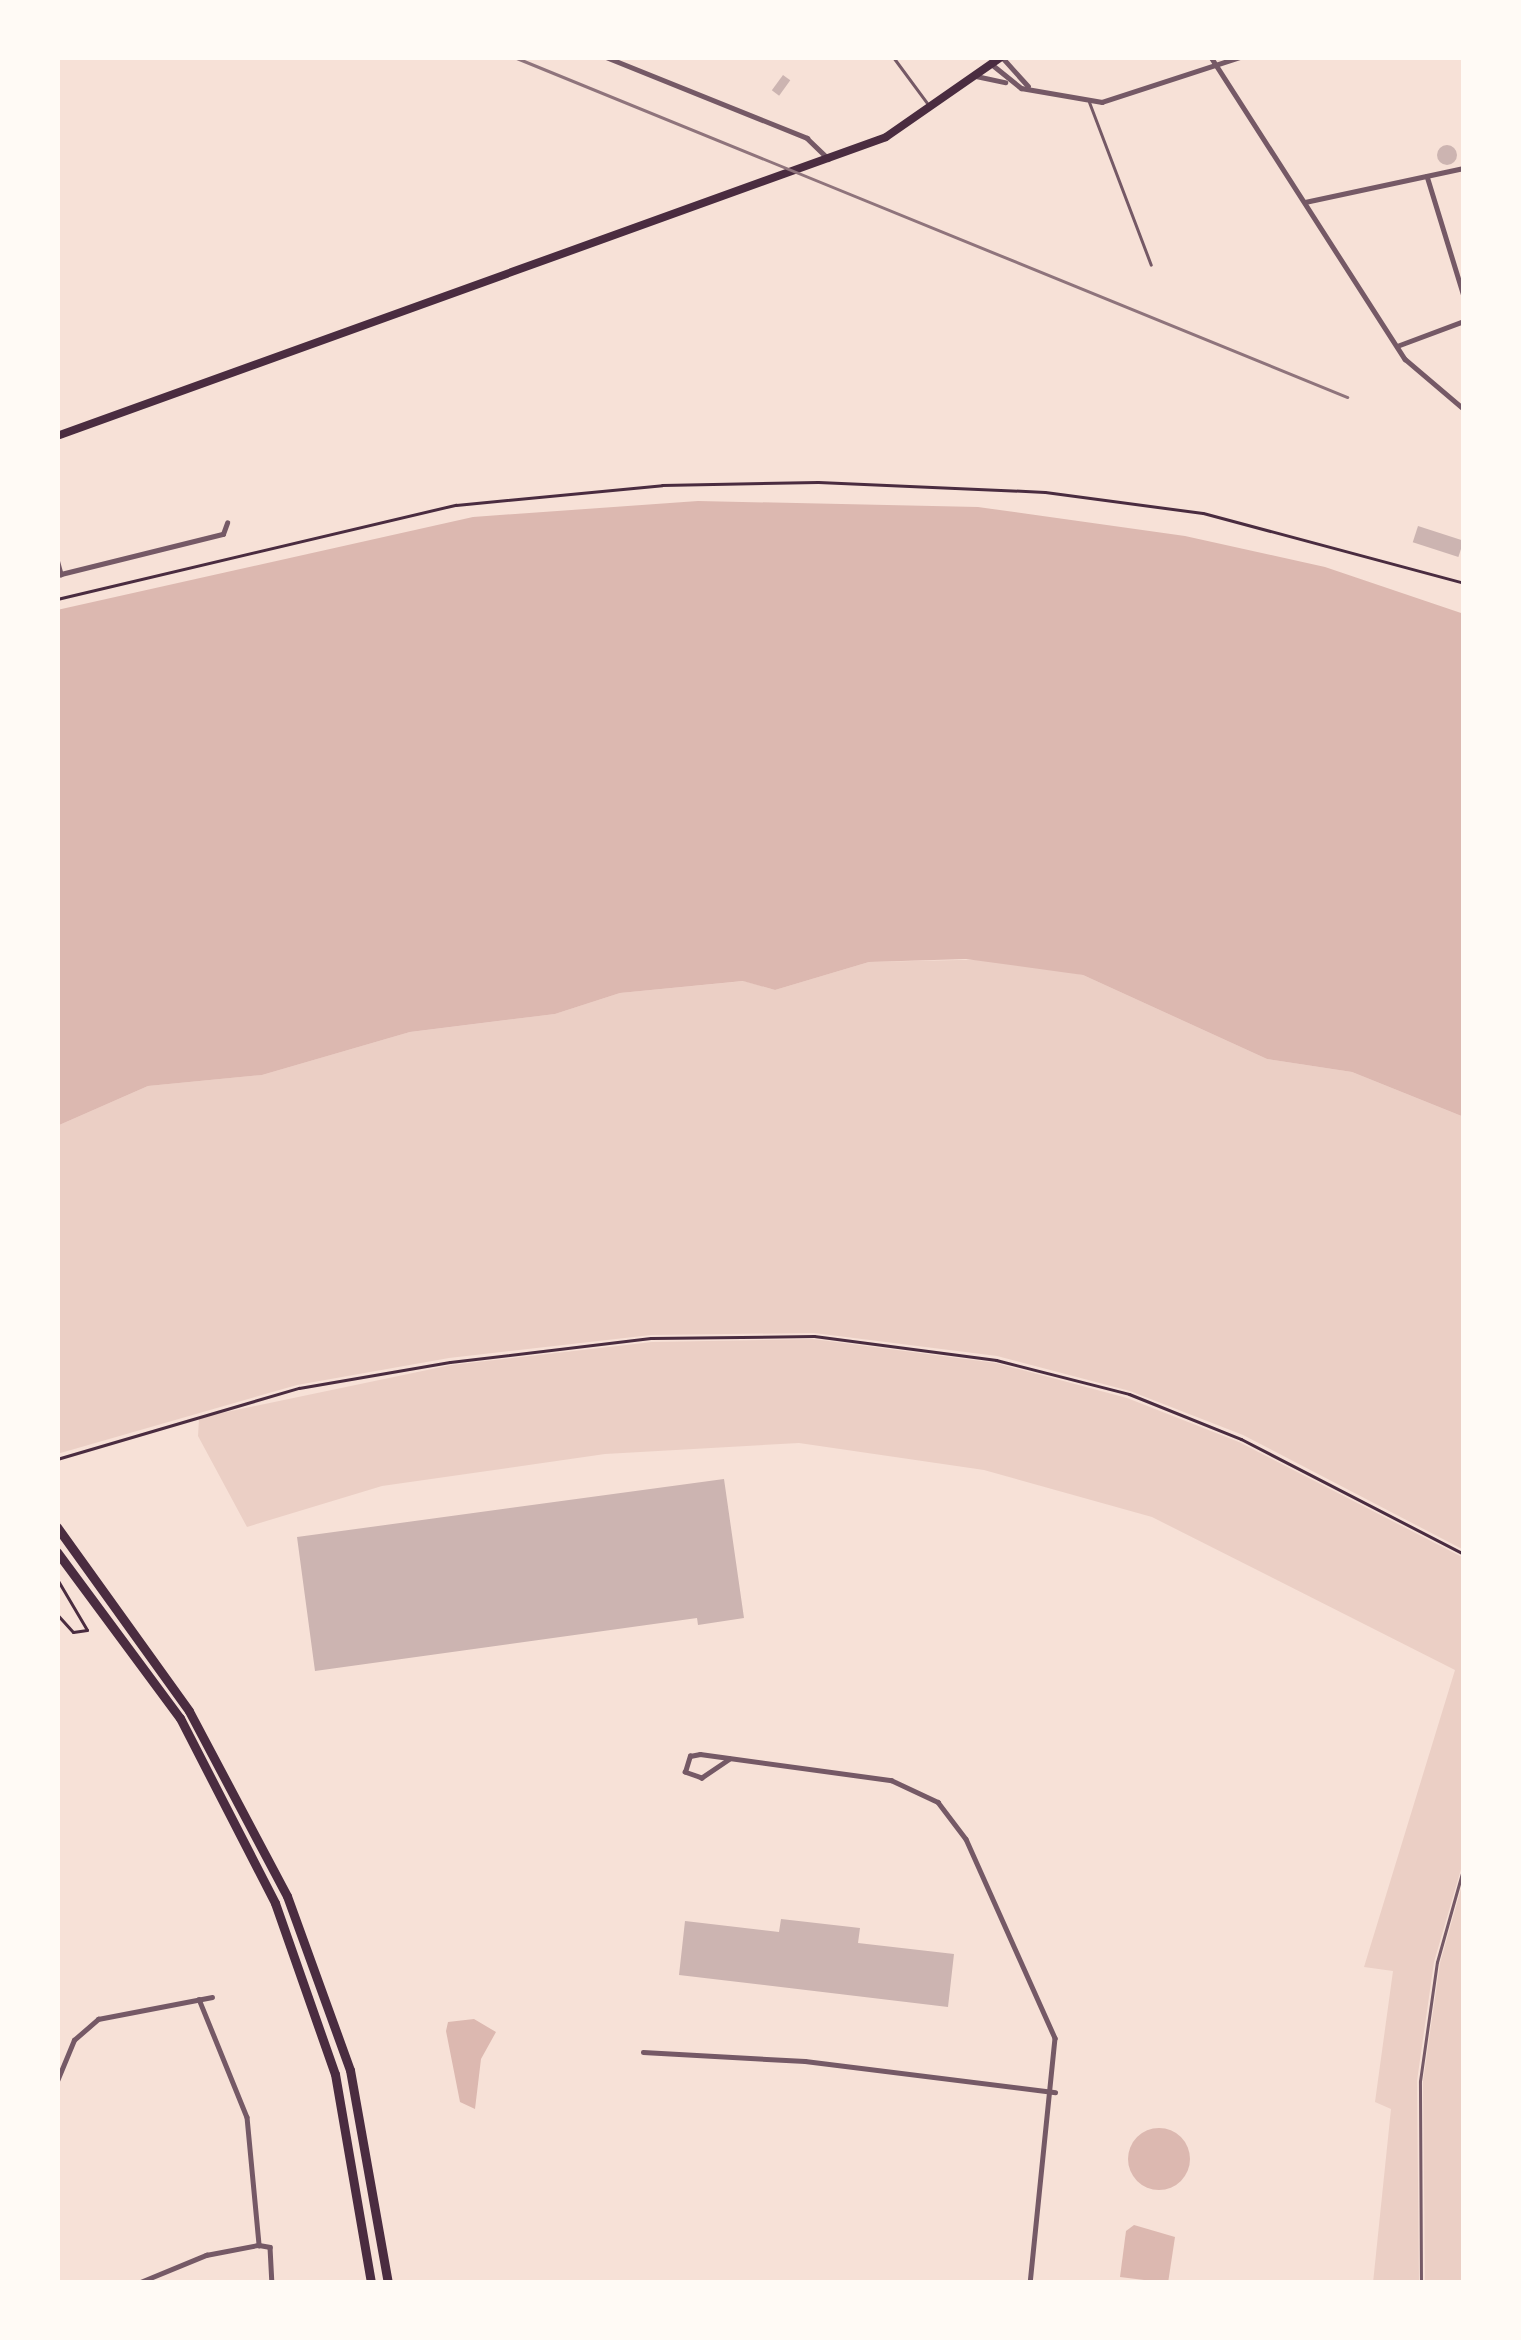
<!DOCTYPE html>
<style>
body{margin:0}
#map{position:relative;width:1521px;height:2340px;overflow:hidden;background:#f7e1d7;font-family:"Golos Text",sans-serif}
div>[style]{position:absolute}
[style*='--x']{left:calc(var(--x)*1px);top:calc(var(--y)*1px);width:calc(var(--w)*1px);rotate:calc(var(--a)*1deg)}
.green>*{inset:0;background:#ebcfc5}
.water>*{inset:0;background:#dcb8b0}
.round{border-radius:50%}
.building>*{inset:0;background:#ccb4b1;transform-origin:0 0}
.path>*{height:3px;margin:-1.5px;padding:0 1.5px;transform-origin:1.5px;border-radius:1.5px;background:#4a2c40}
.service>*{height:3px;margin:-1.5px;padding:0 1.5px;transform-origin:1.5px;border-radius:1.5px;background:#755966}
.minor>*{height:4.5px;margin:-2.25px;padding:0 2.25px;transform-origin:2.25px;border-radius:2.25px;background:#755966}
.secondary>*{height:8px;margin:-4px;padding:0 4px;transform-origin:4px;border-radius:4px;background:#4a2c40}
.motorway>*{height:9px;margin:-4.5px;padding:0 4.5px;transform-origin:4.5px;border-radius:4.5px;background:#4a2c40}
.rail>*{height:3px;margin:-1.5px;padding:0 1.5px;transform-origin:1.5px;border-radius:1.5px;background:#8f747c}
span{translate:-50% -50%;white-space:nowrap;text-align:center;line-height:1.15;-webkit-text-stroke:9px #fffaf5;paint-order:stroke}
.frame{position:absolute;inset:0;border:60px solid #fffaf5;pointer-events:none}
</style>
<div id="map">
<div class="green">
<i style="clip-path:polygon(1003px 959px,1083px 975px,1267px 1059px,1352px 1072px,1464px 1117px,1464px 1550px,1243px 1435px,1130px 1391px,997px 1356px,814px 1333px,651px 1335px,449px 1358px,297px 1385px,57px 1454px,57px 1126px,148px 1086px,262px 1075px,410px 1032px,555px 1014px,620px 993px,744px 981px,775px 990px,869px 962px)"></i>
<i style="clip-path:polygon(813px 1339px,996px 1363px,1127px 1398px,1239px 1442px,1464px 1558px,1464px 1859px,1434px 1962px,1417px 2081px,1419px 2283px,1373px 2283px,1391px 2109px,1375px 2102px,1393px 1971px,1364px 1967px,1455px 1670px,1152px 1517px,984px 1470px,799px 1443px,605px 1454px,382px 1486px,247px 1527px,198px 1436px,199px 1419px,212px 1415px,451px 1365px,652px 1342px)"></i>
<i style="clip-path:polygon(1464px 1878px,1464px 2283px,1425px 2283px,1423px 2081px,1440px 1963px)"></i>
</div>
<div class="water">
<i style="clip-path:polygon(698px 501px,978px 507px,1185px 536px,1325px 567px,1464px 614px,1464px 1117px,1352px 1072px,1267px 1059px,1083px 975px,966px 959px,869px 962px,775px 990px,743px 981px,620px 993px,555px 1014px,410px 1032px,262px 1075px,148px 1086px,57px 1126px,57px 610px,473px 517px)"></i>
<i style="clip-path:polygon(474px 2019px,496px 2032px,481px 2059px,475px 2109px,460px 2102px,446px 2031px,448px 2022px)"></i>
<i class="round" style="left:1128px;top:2128px;width:62px;height:62px"></i>
<i style="clip-path:polygon(1134px 2225px,1175px 2237px,1168px 2283px,1120px 2277px,1126px 2231px)"></i>
</div>
<div class="building">
<i style="left:783px;top:75px;width:9px;height:19px;rotate:36deg"></i>
<i class="round" style="left:1437px;top:145px;width:20px;height:20px"></i>
<i style="left:1418px;top:526px;width:48px;height:17px;rotate:18deg"></i>
<i style="clip-path:polygon(724px 1479px,744px 1618px,698px 1625px,697px 1618px,315px 1671px,297px 1537px)"></i>
<i style="clip-path:polygon(781px 1919px,860px 1928px,858px 1943px,954px 1954px,948px 2007px,679px 1975px,685px 1921px,779px 1932px)"></i>
</div>
<div class="path">
<i style="--x:57;--y:599;--w:410;--a:-13.3"></i>
<i style="--x:456;--y:505;--w:207;--a:-5.5"></i>
<i style="--x:662;--y:485;--w:156;--a:-1.1"></i>
<i style="--x:818;--y:482;--w:227;--a:2.5"></i>
<i style="--x:1045;--y:492;--w:159;--a:7.6"></i>
<i style="--x:1203;--y:513;--w:270;--a:15"></i>
<i style="--x:57;--y:1459;--w:252;--a:-16.4"></i>
<i style="--x:299;--y:1388;--w:153;--a:-9.8"></i>
<i style="--x:450;--y:1362;--w:202;--a:-6.8"></i>
<i style="--x:651;--y:1338;--w:163;--a:-0.7"></i>
<i style="--x:814;--y:1336;--w:184;--a:7.5"></i>
<i style="--x:996;--y:1360;--w:137;--a:14.3"></i>
<i style="--x:1129;--y:1394;--w:121;--a:21.9"></i>
<i style="--x:1241;--y:1439;--w:251;--a:27.3"></i>
<i style="--x:57;--y:1579;--w:59;--a:59.5"></i>
<i style="--x:87;--y:1630;--w:14;--a:172"></i>
<i style="--x:73;--y:1632;--w:24;--a:-132"></i>
</div>
<div class="service">
<i style="--x:893;--y:57;--w:57;--a:53.5"></i>
<i style="--x:1089;--y:102;--w:174;--a:69.2"></i>
<i style="--x:1421;--y:2283;--w:202;--a:-90.3"></i>
<i style="--x:1420;--y:2081;--w:120;--a:-81.9"></i>
<i style="--x:1437;--y:1962;--w:100;--a:-74.3"></i>
</div>
<div class="minor">
<i style="--x:606;--y:57;--w:217;--a:21.9"></i>
<i style="--x:807;--y:138;--w:30;--a:44"></i>
<i style="--x:1002;--y:57;--w:39;--a:48"></i>
<i style="--x:1211;--y:57;--w:359;--a:57.3"></i>
<i style="--x:1405;--y:359;--w:77;--a:40.3"></i>
<i style="--x:994;--y:66;--w:35;--a:39"></i>
<i style="--x:1021;--y:88;--w:82;--a:9.8"></i>
<i style="--x:1102;--y:102;--w:145;--a:-18.1"></i>
<i style="--x:976;--y:76;--w:30;--a:12"></i>
<i style="--x:1427;--y:176;--w:126;--a:72.9"></i>
<i style="--x:1305;--y:202;--w:163;--a:-12.1"></i>
<i style="--x:1397;--y:346;--w:72;--a:-20.5"></i>
<i style="--x:57;--y:559;--w:16;--a:75"></i>
<i style="--x:57;--y:575;--w:171;--a:-13.9"></i>
<i style="--x:223;--y:534;--w:12;--a:-70"></i>
<i style="--x:730;--y:1759;--w:34;--a:146"></i>
<i style="--x:702;--y:1778;--w:18;--a:-161"></i>
<i style="--x:685;--y:1772;--w:17;--a:-73"></i>
<i style="--x:690;--y:1756;--w:10;--a:-11"></i>
<i style="--x:700;--y:1754;--w:193;--a:7.8"></i>
<i style="--x:891;--y:1780;--w:52;--a:25.1"></i>
<i style="--x:938;--y:1802;--w:46;--a:52.9"></i>
<i style="--x:966;--y:1839;--w:218;--a:65.9"></i>
<i style="--x:1055;--y:2038;--w:246;--a:95.8"></i>
<i style="--x:199;--y:1999;--w:127;--a:67.9"></i>
<i style="--x:247;--y:2117;--w:129;--a:84.6"></i>
<i style="--x:259;--y:2245;--w:11;--a:10"></i>
<i style="--x:270;--y:2247;--w:36;--a:87"></i>
<i style="--x:643;--y:2052;--w:162;--a:3.2"></i>
<i style="--x:805;--y:2061;--w:252;--a:7.1"></i>
<i style="--x:57;--y:2081;--w:44;--a:-67.5"></i>
<i style="--x:74;--y:2040;--w:32;--a:-41"></i>
<i style="--x:98;--y:2019;--w:116;--a:-10.9"></i>
<i style="--x:138;--y:2283;--w:74;--a:-22.4"></i>
<i style="--x:206;--y:2255;--w:53;--a:-10.9"></i>
</div>
<div class="secondary">
<i style="--x:57;--y:436;--w:881;--a:-19.83"></i>
<i style="--x:886;--y:137;--w:140;--a:-34.8"></i>
</div>
<div class="motorway">
<i style="--x:57;--y:1527;--w:226;--a:54.3"></i>
<i style="--x:189;--y:1711;--w:209;--a:62.1"></i>
<i style="--x:287;--y:1896;--w:185;--a:70.1"></i>
<i style="--x:350;--y:2070;--w:216;--a:79.9"></i>
<i style="--x:57;--y:1552;--w:207;--a:53.5"></i>
<i style="--x:180;--y:1718;--w:208;--a:62.8"></i>
<i style="--x:275;--y:1903;--w:181;--a:70.7"></i>
<i style="--x:335;--y:2074;--w:212;--a:80.2"></i>
</div>
<div class="rail">
<i style="--x:514;--y:57;--w:900;--a:22.2"></i>
</div>
<div class="frame"></div>
</div>
